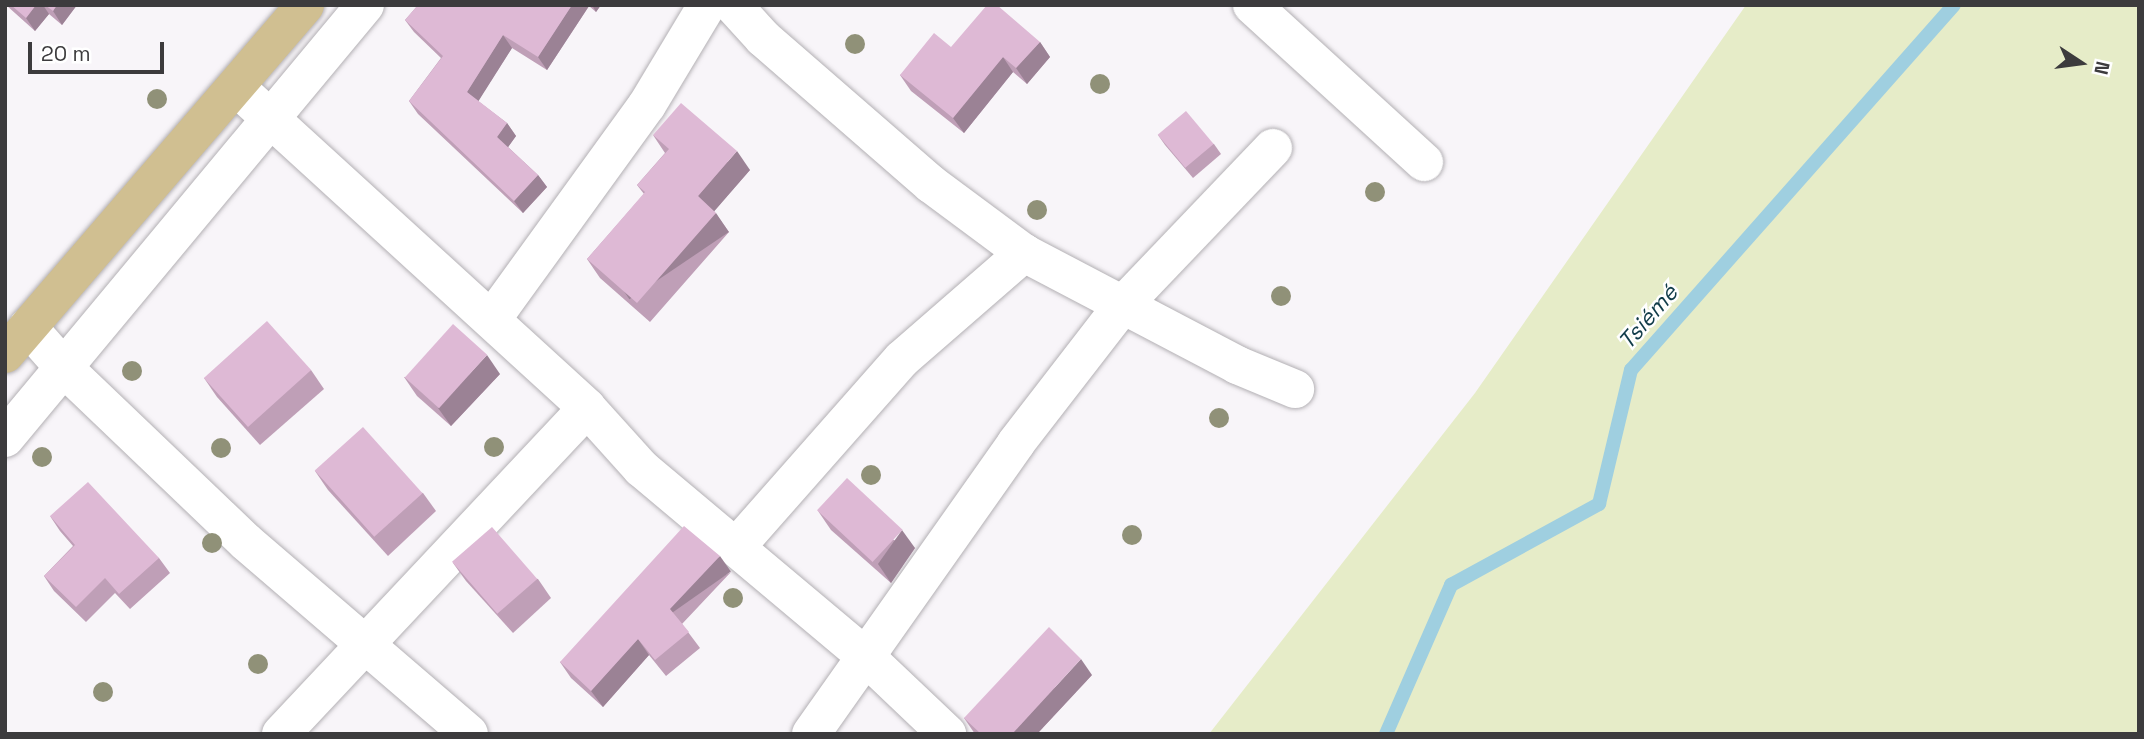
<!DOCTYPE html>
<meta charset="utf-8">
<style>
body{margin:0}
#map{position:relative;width:2144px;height:739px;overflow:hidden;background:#f8f5f9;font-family:"Space Grotesk",sans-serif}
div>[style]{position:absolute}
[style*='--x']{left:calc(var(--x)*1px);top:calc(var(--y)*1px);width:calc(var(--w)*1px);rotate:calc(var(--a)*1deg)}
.green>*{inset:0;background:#e6ecc8}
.stream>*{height:14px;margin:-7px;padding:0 7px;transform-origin:7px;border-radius:7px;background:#9fcfe0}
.roads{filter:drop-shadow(0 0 2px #b3b0b4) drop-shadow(0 0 2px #b3b0b4)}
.minor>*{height:38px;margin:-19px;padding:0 19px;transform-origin:19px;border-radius:19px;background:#fff}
.primary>*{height:38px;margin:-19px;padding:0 19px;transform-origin:19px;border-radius:19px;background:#d0bf91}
.trees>*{width:20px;height:20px;margin:-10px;border-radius:50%;background:#909178}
.wall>*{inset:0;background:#bf9fb7}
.shaded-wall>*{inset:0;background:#9b8295;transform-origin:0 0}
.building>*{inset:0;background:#deb9d5;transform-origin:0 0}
span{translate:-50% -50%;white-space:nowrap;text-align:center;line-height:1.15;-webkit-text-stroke:5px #fff;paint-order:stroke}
.water-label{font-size:23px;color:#113c49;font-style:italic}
.frame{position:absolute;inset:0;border:7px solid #3c3b3d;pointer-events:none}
.north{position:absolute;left:2046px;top:28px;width:70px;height:70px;-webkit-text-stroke:5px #fff;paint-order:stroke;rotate:103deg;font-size:19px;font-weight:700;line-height:28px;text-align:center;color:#3c3b3d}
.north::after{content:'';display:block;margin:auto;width:24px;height:32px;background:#3c3b3d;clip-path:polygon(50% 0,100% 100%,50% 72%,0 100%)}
.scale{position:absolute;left:28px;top:42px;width:136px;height:32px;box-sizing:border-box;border:4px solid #3c3b3d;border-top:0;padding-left:9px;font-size:21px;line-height:24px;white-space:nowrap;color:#3c3b3d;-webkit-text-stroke:5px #fff;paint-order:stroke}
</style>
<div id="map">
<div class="green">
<i style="clip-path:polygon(1746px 5px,2139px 5px,2139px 734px,1209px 734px,1475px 393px)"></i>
</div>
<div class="stream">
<i style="--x:1386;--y:734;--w:163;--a:-66.4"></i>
<i style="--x:1451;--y:585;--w:169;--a:-28.7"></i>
<i style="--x:1599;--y:504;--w:138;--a:-76.6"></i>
<i style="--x:1631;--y:370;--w:487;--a:-48.5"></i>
</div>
<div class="roads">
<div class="minor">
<i style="--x:733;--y:5;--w:45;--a:47.7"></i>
<i style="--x:763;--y:38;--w:223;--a:41"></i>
<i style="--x:931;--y:184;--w:116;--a:36.6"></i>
<i style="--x:1024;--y:253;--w:241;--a:27.7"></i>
<i style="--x:1237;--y:365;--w:63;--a:22.5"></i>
<i style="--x:1252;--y:5;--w:233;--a:42.4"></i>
<i style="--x:237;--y:88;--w:474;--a:42.4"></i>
<i style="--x:587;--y:408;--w:81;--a:48"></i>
<i style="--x:641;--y:468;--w:294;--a:40"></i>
<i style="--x:866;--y:657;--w:112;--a:43.5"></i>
<i style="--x:492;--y:319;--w:264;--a:-54.1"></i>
<i style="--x:647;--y:105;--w:117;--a:-59"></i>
<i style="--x:28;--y:327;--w:56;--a:48.6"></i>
<i style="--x:65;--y:369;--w:250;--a:43.7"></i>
<i style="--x:246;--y:542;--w:294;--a:40.7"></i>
<i style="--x:5;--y:438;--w:563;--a:-50.26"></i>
<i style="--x:737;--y:546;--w:249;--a:-48.6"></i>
<i style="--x:902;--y:359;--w:162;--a:-41"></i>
<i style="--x:281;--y:734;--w:447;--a:-46.8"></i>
<i style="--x:811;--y:734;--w:356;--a:-54.8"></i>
<i style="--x:1016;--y:443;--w:172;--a:-52.3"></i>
<i style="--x:1121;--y:307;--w:220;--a:-46.3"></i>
</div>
<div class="primary">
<i style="--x:5;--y:354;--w:460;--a:-49.3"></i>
</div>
</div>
<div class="trees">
<i style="left:855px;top:44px"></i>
<i style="left:1100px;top:84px"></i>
<i style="left:157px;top:99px"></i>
<i style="left:1375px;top:192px"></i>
<i style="left:1037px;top:210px"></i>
<i style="left:1281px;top:296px"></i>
<i style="left:132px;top:371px"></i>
<i style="left:1219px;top:418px"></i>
<i style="left:494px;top:447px"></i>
<i style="left:221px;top:448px"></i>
<i style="left:42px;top:457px"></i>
<i style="left:871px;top:475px"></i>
<i style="left:1132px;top:535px"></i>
<i style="left:212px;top:543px"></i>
<i style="left:733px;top:598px"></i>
<i style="left:258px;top:664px"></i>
<i style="left:103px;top:692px"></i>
</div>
<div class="wall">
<i style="clip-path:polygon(6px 5px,77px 5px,62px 25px,49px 14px,35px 31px)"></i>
<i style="clip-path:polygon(418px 5px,601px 5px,596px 12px,589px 6px,547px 70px,512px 48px,478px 101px,507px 123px,516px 136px,508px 147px,538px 175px,547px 187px,523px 213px,418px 114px,409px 101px,441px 58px,414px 32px,405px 20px)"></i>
<i style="clip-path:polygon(1040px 42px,1050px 57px,1027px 84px,1013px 72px,964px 133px,911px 91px,900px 75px,951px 47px)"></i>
<i style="clip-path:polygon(653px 135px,750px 170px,714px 211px,729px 232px,650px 322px,600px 278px,587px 259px,644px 194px,637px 185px,665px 153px)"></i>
<i style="clip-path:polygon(1158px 135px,1214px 144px,1221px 154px,1193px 178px,1165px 145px)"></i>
<i style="clip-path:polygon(311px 370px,324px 389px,260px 445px,217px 397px,204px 378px)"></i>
<i style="clip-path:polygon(500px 374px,451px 426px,417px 396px,404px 377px)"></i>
<i style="clip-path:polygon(315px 471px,423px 493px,436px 511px,388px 556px,328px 490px)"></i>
<i style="clip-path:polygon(818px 511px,915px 548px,891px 583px,831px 530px)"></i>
<i style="clip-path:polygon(50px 516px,159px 558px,170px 573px,130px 609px,115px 593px,86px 622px,54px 591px,44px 576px,73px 546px,60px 531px)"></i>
<i style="clip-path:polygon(453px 563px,538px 579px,551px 598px,513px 633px,466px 581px)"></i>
<i style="clip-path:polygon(731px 572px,682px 624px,700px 648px,666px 676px,649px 655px,603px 707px,571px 678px,560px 662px)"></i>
<i style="clip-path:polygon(1092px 675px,1037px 734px,975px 734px,964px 718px)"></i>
</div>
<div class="shaded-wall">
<i style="clip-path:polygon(36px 5px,43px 5px,49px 14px,35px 31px,26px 18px)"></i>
<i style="clip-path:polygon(57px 5px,77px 5px,62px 25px,53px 11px)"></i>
<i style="clip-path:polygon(572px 5px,589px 6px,547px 70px,538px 57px)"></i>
<i style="clip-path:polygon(592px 5px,601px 5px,596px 12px)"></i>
<i style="clip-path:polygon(503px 35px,512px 48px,476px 105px,467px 92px)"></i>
<i style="clip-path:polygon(1040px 42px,1050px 57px,1027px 84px,1016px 68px)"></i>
<i style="clip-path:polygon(1003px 57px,1013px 72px,964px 133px,953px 118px)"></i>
<i style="clip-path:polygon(507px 123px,516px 136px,506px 150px,497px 137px)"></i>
<i style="clip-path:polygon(737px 151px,750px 170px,711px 215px,698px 196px)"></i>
<i style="clip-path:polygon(538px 175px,547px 187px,523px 213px,514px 201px)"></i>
<i style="left:716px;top:213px;width:23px;height:120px;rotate:56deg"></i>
<i style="clip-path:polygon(487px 355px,500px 374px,451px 426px,438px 408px)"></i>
<i style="clip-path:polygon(902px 530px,915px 548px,891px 583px,878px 564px)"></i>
<i style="left:720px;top:556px;width:19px;height:73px;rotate:55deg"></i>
<i style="clip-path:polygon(638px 639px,649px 655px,603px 707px,591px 691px)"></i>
<i style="clip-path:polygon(1081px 659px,1092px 675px,1037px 734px,1012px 734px)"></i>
</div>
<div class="building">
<i style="clip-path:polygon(11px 5px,36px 5px,26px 18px)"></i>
<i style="clip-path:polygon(45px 5px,57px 5px,53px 11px)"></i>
<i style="clip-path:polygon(418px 5px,572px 5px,538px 57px,503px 35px,467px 92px,507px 123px,497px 137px,538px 175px,514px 201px,409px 101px,443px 56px,405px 20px)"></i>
<i style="clip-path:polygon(987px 5px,997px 5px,1040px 42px,1016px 68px,1003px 57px,953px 118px,900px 75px,934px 33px,951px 47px)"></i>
<i style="clip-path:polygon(681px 103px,737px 151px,698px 196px,716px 213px,637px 303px,587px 259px,645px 192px,637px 185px,669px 149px,653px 135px)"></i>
<i style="left:1186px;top:111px;width:43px;height:37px;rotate:50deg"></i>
<i style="left:267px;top:321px;width:66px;height:85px;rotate:48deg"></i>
<i style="left:453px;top:324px;width:46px;height:72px;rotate:42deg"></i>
<i style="left:363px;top:427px;width:89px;height:65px;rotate:48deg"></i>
<i style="left:847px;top:478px;width:76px;height:44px;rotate:43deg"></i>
<i style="clip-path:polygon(88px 482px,159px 558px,119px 594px,105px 578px,76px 607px,44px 576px,75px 545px,50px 516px)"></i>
<i style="clip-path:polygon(684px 526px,720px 556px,670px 609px,689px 632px,655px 660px,638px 639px,591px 691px,560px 662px)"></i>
<i style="left:492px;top:527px;width:69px;height:53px;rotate:49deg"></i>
<i style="clip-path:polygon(1049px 627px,1081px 659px,1012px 734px,981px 734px,964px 718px)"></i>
</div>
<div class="water-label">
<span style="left:1648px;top:317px;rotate:-49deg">Tsiémé</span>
</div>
<div class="frame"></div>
<div class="north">N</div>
<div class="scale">20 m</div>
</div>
